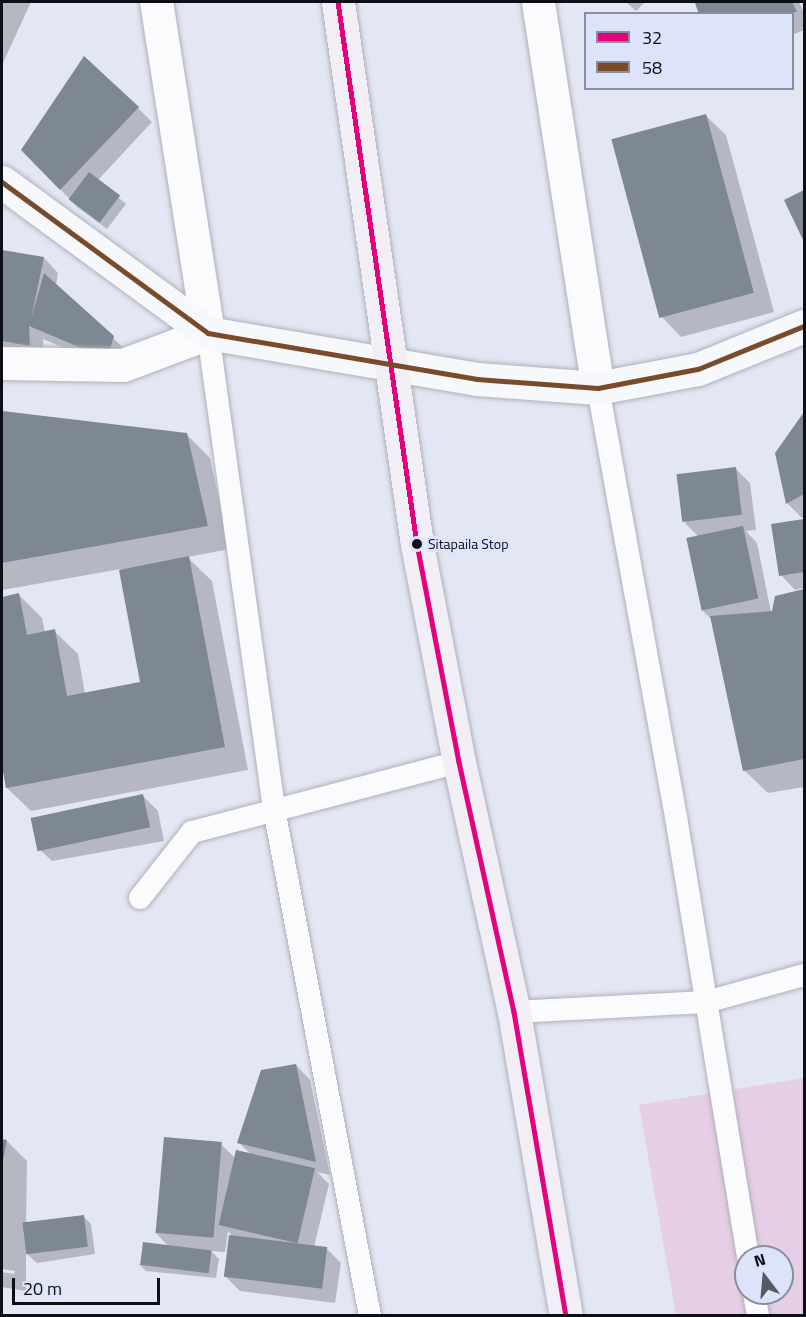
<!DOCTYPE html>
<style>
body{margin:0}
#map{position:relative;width:806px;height:1317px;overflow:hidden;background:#e3e6f3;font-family:"Titillium Web",sans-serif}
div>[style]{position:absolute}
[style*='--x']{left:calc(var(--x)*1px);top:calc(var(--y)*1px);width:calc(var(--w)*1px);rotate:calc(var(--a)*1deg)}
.green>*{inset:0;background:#e6cee6}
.shadow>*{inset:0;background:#0003}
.building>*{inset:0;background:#7d8893;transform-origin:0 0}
.roads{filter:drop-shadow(0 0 2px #aeb1ba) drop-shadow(0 0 2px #aeb1ba)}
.lane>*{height:22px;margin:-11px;padding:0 11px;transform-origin:11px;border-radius:11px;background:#fbfbfd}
.street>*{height:33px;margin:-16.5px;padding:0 16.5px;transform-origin:16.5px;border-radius:16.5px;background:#fbfbfd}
.secondary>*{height:33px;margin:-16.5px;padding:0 16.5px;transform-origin:16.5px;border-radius:16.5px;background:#f7f8fb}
.highway>*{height:33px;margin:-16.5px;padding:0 16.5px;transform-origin:16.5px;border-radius:16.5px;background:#f1eef6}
.bus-1>*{height:4.5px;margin:-2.25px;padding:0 2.25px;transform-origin:2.25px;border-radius:2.25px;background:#e5007d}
.bus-2>*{height:4.5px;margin:-2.25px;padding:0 2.25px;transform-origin:2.25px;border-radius:2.25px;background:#7a4b2a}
.dots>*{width:16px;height:16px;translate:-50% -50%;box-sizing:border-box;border:3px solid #dce3fa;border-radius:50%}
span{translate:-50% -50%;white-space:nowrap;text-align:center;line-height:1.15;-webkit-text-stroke:6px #dce3fa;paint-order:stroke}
.bus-label{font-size:14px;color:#0c0f16}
.left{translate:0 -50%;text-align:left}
.frame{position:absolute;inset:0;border:3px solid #0c0f16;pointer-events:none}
.legend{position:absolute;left:584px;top:12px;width:210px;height:78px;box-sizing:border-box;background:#dce3fa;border:2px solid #898e9f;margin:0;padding:8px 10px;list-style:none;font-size:18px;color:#0c0f16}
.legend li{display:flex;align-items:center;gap:12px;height:30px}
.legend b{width:30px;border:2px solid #898e9f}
.north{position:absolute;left:734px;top:1245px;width:60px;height:60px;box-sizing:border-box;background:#dce3fa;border:2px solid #898e9f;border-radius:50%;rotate:344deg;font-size:16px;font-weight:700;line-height:24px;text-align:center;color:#0c0f16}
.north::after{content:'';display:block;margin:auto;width:21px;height:27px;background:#575a63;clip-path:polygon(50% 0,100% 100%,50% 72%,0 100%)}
.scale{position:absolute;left:12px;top:1278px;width:148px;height:27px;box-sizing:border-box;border:3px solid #0c0f16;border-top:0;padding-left:8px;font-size:18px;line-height:21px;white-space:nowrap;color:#0c0f16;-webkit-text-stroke:4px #dce3fa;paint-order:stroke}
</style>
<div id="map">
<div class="green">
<i style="clip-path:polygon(evenodd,804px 1078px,804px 1315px,676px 1315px,639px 1105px,804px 1078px,746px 1257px,782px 1257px,782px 1293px,746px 1293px,746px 1257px)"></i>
</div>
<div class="shadow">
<i style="clip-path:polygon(2px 2px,31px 2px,2px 65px)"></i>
<i style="clip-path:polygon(626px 2px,645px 2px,636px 11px)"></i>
<i style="clip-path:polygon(702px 2px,799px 2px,804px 13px,804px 30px,792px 35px,792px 14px,701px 14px,697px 4px)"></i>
<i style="clip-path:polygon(138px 108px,152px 122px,98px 180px,126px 204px,107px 229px,77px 207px,23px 150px)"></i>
<i style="clip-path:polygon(706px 116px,726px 135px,774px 312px,681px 337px,662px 317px)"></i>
<i style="clip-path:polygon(804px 192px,804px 238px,786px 200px)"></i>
<i style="clip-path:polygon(2px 252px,44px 258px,58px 273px,56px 285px,128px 352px,122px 373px,43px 339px,44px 359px,2px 353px)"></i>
<i style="clip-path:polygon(2px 412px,186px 434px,210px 458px,230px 549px,187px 557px,212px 581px,248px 770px,31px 811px,7px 788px,2px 758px,2px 598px,19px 595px,42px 618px,45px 633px,54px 631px,78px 654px,85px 694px,142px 683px,121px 569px,2px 590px)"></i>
<i style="clip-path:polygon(804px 415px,804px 517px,802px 518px,788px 504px,777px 453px)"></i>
<i style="clip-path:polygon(735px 468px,750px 483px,756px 530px,746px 531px,757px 543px,772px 617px,776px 597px,804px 591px,804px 787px,768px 793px,744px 770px,712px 620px,701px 609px,699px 537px,685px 523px)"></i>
<i style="clip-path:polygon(804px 520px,804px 588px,795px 590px,781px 575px,772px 526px)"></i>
<i style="clip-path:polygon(143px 796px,158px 811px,164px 841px,52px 861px,37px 847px)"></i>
<i style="clip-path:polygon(296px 1065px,310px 1080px,330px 1175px,317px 1172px,329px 1184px,314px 1247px,326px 1248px,341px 1263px,335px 1303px,240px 1291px,226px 1277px,231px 1234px,228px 1231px,225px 1252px,211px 1251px,219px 1259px,216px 1278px,146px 1271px,139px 1264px,169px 1247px,155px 1232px,221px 1144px,236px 1159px,252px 1155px,239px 1143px)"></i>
<i style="clip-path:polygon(2px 1141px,7px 1141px,27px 1161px,26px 1225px,83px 1216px,91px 1224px,95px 1254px,37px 1263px,26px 1253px,26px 1291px,2px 1287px,2px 1272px,14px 1274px,15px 1271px,2px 1269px)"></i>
</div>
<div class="building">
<i style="clip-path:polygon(699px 2px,792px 2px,797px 12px,699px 14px,695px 3px)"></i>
<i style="clip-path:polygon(84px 56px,139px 107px,60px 190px,21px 150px)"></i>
<i style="left:706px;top:114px;width:185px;height:98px;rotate:75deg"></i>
<i style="left:89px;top:172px;width:39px;height:34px;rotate:37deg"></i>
<i style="clip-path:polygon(804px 190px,804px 242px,784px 200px)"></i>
<i style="clip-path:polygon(2px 250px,44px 257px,31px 319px,44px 273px,114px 336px,107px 359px,29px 326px,30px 346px,2px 341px)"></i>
<i style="clip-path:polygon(2px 411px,187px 433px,208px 526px,2px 563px)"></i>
<i style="clip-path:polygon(804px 412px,804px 494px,786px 504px,775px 453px)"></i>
<i style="left:736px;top:467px;width:48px;height:60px;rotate:83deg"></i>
<i style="clip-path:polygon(804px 519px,804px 572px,779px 576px,771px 524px)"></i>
<i style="left:743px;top:526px;width:74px;height:58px;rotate:78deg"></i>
<i style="clip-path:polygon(189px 556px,225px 747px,6px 788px,2px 766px,2px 597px,19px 593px,27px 635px,55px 629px,67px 696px,140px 682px,119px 570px)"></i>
<i style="clip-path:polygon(804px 589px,804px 759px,743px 771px,710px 616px,772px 611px,775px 596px)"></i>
<i style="left:143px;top:794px;width:34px;height:115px;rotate:78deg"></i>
<i style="clip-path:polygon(296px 1064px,316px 1162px,237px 1143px,261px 1070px)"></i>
<i style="left:164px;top:1137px;width:58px;height:96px;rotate:5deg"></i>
<i style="left:2px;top:1139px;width:5px;height:132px;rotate:11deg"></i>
<i style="left:236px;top:1150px;width:81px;height:77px;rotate:13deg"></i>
<i style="left:84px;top:1215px;width:32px;height:62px;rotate:83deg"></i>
<i style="left:229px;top:1235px;width:99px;height:42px;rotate:7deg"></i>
<i style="left:143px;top:1242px;width:69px;height:23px;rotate:7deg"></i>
</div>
<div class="roads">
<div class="lane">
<i style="--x:208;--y:333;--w:481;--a:82.1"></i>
<i style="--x:274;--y:809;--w:516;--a:79.28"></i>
<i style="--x:598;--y:388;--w:436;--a:79.7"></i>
<i style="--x:676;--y:817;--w:446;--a:80.7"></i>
<i style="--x:140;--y:898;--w:84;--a:-51.8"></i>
<i style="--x:192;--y:832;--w:276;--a:-14.7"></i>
<i style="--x:514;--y:1012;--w:192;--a:-3"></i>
<i style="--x:706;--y:1002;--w:102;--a:-15.4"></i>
<i style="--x:754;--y:1293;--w:23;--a:80"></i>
</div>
<div class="street">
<i style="--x:538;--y:2;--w:391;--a:81.2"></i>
<i style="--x:2;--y:363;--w:121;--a:0.9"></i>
<i style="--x:123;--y:365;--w:91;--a:-20.6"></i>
<i style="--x:208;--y:333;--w:335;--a:-98.9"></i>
</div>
<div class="secondary">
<i style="--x:2;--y:182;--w:255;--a:36.2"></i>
<i style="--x:208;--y:333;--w:273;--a:9.7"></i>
<i style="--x:477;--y:379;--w:121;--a:4.3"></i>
<i style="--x:598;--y:388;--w:102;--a:-10.8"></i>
<i style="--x:698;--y:369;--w:114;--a:-22.1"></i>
</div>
<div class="highway">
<i style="--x:338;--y:2;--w:548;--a:81.71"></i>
<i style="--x:417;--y:544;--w:222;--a:79.1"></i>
<i style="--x:459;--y:762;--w:256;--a:77.6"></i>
<i style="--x:514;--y:1012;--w:308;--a:80.3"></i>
</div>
</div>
<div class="bus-1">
<i style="--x:338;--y:2;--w:548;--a:81.71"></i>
<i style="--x:417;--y:544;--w:222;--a:79.1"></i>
<i style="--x:459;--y:762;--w:256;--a:77.6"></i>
<i style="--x:514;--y:1012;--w:308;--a:80.3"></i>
</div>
<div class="bus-2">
<i style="--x:2;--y:182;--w:255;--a:36.2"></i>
<i style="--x:208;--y:333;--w:273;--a:9.7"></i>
<i style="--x:477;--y:379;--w:121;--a:4.3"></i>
<i style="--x:598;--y:388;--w:102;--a:-10.8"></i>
<i style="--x:698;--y:369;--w:114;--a:-22.1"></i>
</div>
<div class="dots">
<i style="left:417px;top:544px;background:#0c0f16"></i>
</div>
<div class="bus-label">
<span class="left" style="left:428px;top:544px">Sitapaila Stop</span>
</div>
<div class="frame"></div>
<ul class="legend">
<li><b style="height:8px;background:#e5007d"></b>32</li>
<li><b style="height:8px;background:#7a4b2a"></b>58</li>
</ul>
<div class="north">N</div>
<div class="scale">20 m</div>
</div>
